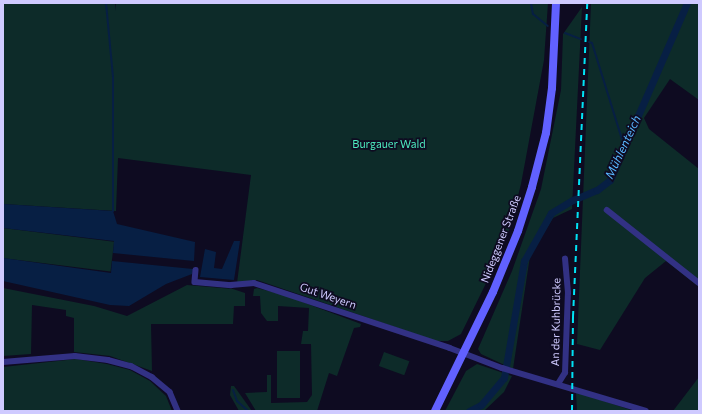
<!DOCTYPE html>
<meta charset="utf-8">
<style>
body{margin:0}
#map{position:relative;width:702px;height:414px;overflow:hidden;background:#0e0b21;font-family:Commissioner,sans-serif}
div>[style]{position:absolute}
[style*='--x']{left:calc(var(--x)*1px);top:calc(var(--y)*1px);width:calc(var(--w)*1px);rotate:calc(var(--a)*1deg)}
.green>*{inset:0;background:#0d2b29;transform-origin:0 0}
.water>*{inset:0;background:#071f44}
.stream>*{height:2px;margin:-1px;padding:0 1px;transform-origin:1px;border-radius:1px;background:#071f44}
.canal>*{height:7px;margin:-3.5px;padding:0 3.5px;transform-origin:3.5px;border-radius:3.5px;background:#071f44}
.minor>*{height:5.5px;margin:-2.75px;padding:0 2.75px;transform-origin:2.75px;border-radius:2.75px;background:#323184}
.secondary>*{height:8px;margin:-4px;padding:0 4px;transform-origin:4px;border-radius:4px;background:#6161ff}
.rail>*{height:2px;margin-top:-1px;transform-origin:0;background:repeating-linear-gradient(90deg,#00e3f5 0 6px,transparent 0 11px)}
span{translate:-50% -50%;white-space:nowrap;text-align:center;line-height:1.15;-webkit-text-stroke:3.5px #0e0b21;paint-order:stroke}
.park-label{font-size:11px;color:#4ceabe}
.street-label{font-size:11px;color:#cfcaff}
.water-label{font-size:12px;color:#58b6ff;font-style:italic}
.frame{position:absolute;inset:0;border:4px solid #cfcaff;pointer-events:none}
</style>
<div id="map">
<div class="green">
<i style="clip-path:polygon(3px 3px,115px 3px,115px 11px,116px 3px,548px 3px,544px 60px,521px 184px,510px 228px,496px 263px,461px 334px,448px 341px,436px 341px,257px 280px,237px 283px,251px 175px,118px 158px,116px 211px,3px 204px)"></i>
<i style="clip-path:polygon(591px 3px,699px 3px,699px 100px,670px 79px,644px 118px,649px 129px,699px 169px,699px 287px,666px 261px,645px 278px,600px 350px,577px 344px)"></i>
<i style="clip-path:polygon(582px 7px,572px 209px,553px 218px,530px 256px,513px 369px,481px 354px,478px 349px,512px 271px,541px 189px,561px 90px,563px 34px)"></i>
<i style="left:3px;top:228px;width:112px;height:30px;rotate:7deg"></i>
<i style="clip-path:polygon(187px 285px,233px 289px,245px 293px,245px 306px,234px 306px,233px 324px,151px 324px,152px 371px,110px 356px,74px 352px,74px 318px,66px 316px,66px 310px,32px 305px,31px 354px,3px 356px,3px 288px,94px 306px,127px 316px)"></i>
<i style="clip-path:polygon(257px 288px,284px 295px,361px 324px,360px 327px,354px 328px,337px 376px,329px 373px,317px 411px,256px 411px,245px 393px,267px 392px,267px 375px,271px 375px,271px 403px,307px 402px,312px 395px,311px 344px,301px 344px,303px 331px,308px 331px,309px 308px,278px 306px,278px 321px,267px 321px,261px 313px,260px 296px,253px 296px,254px 289px)"></i>
<i style="left:277px;top:351px;width:23px;height:47px"></i>
<i style="left:384px;top:352px;width:27px;height:15px;rotate:20deg"></i>
<i style="clip-path:polygon(76px 359px,107px 364px,130px 370px,150px 381px,166px 396px,172px 411px,3px 411px,3px 367px)"></i>
<i style="clip-path:polygon(477px 364px,512px 376px,504px 392px,484px 411px,445px 411px,466px 371px)"></i>
<i style="clip-path:polygon(699px 377px,699px 411px,673px 411px)"></i>
<i style="clip-path:polygon(231px 386px,234px 386px,252px 411px,239px 411px,230px 395px)"></i>
<i style="clip-path:polygon(576px 392px,634px 411px,577px 411px)"></i>
</div>
<div class="water">
<i style="clip-path:polygon(3px 204px,113px 211px,117px 224px,195px 242px,194px 261px,113px 253px,114px 241px,3px 228px)"></i>
<i style="clip-path:polygon(234px 241px,240px 241px,234px 280px,200px 277px,205px 249px,216px 252px,214px 268px,222px 269px)"></i>
<i style="clip-path:polygon(3px 258px,111px 273px,112px 261px,193px 269px,192px 274px,166px 284px,129px 306px,110px 305px,3px 281px)"></i>
</div>
<div class="stream">
<i style="--x:106;--y:3;--w:74;--a:84.6"></i>
<i style="--x:113;--y:77;--w:134;--a:90"></i>
<i style="--x:531;--y:3;--w:11;--a:80"></i>
<i style="--x:533;--y:14;--w:19;--a:39"></i>
<i style="--x:565;--y:33;--w:17;--a:21"></i>
<i style="--x:589;--y:42;--w:3;--a:18"></i>
<i style="--x:592;--y:43;--w:108;--a:72.7"></i>
<i style="--x:233;--y:390;--w:12;--a:70"></i>
<i style="--x:237;--y:401;--w:15;--a:42"></i>
</div>
<div class="canal">
<i style="--x:469;--y:411;--w:13;--a:-27"></i>
<i style="--x:481;--y:405;--w:35;--a:-50"></i>
<i style="--x:504;--y:378;--w:119;--a:-80.3"></i>
<i style="--x:524;--y:261;--w:55;--a:-60.6"></i>
<i style="--x:551;--y:213;--w:26;--a:-31"></i>
<i style="--x:573;--y:200;--w:26;--a:-23"></i>
<i style="--x:597;--y:190;--w:16;--a:-38"></i>
<i style="--x:610;--y:180;--w:193;--a:-66.5"></i>
</div>
<div class="minor">
<i style="--x:607;--y:210;--w:117;--a:38.4"></i>
<i style="--x:196;--y:270;--w:12;--a:95"></i>
<i style="--x:195;--y:282;--w:36;--a:5"></i>
<i style="--x:231;--y:285;--w:23;--a:-5"></i>
<i style="--x:254;--y:283;--w:206;--a:18.3"></i>
<i style="--x:450;--y:348;--w:56;--a:21"></i>
<i style="--x:502;--y:368;--w:150;--a:16.6"></i>
<i style="--x:3;--y:362;--w:72;--a:-4.8"></i>
<i style="--x:75;--y:356;--w:33;--a:7"></i>
<i style="--x:108;--y:360;--w:24;--a:15"></i>
<i style="--x:131;--y:366;--w:24;--a:28"></i>
<i style="--x:152;--y:377;--w:23;--a:40"></i>
<i style="--x:170;--y:392;--w:21;--a:67"></i>
<i style="--x:558;--y:384;--w:13;--a:-58"></i>
<i style="--x:565;--y:373;--w:80;--a:-87.9"></i>
<i style="--x:568;--y:293;--w:34;--a:-95"></i>
</div>
<div class="secondary">
<i style="--x:435;--y:411;--w:132;--a:-64"></i>
<i style="--x:493;--y:292;--w:66;--a:-67.7"></i>
<i style="--x:518;--y:231;--w:46;--a:-72.3"></i>
<i style="--x:532;--y:187;--w:56;--a:-75.5"></i>
<i style="--x:546;--y:133;--w:45;--a:-82.4"></i>
<i style="--x:552;--y:88;--w:85;--a:-87.3"></i>
</div>
<div class="rail">
<i style="--x:572;--y:411;--w:94;--a:-89.4"></i>
<i style="--x:573;--y:317;--w:314;--a:-87.4"></i>
</div>
<div class="park-label">
<span style="left:389px;top:144px">Burgauer Wald</span>
</div>
<div class="street-label">
<span style="left:501px;top:239px;rotate:-69deg">Nideggener Straße</span>
<span style="left:328px;top:296px;rotate:19deg">Gut Weyern</span>
<span style="left:556px;top:322px;rotate:-89deg">An der Kuhbrücke</span>
</div>
<div class="water-label">
<span style="left:623px;top:147px;rotate:-65deg">Mühlenteich</span>
</div>
<div class="frame"></div>
</div>
